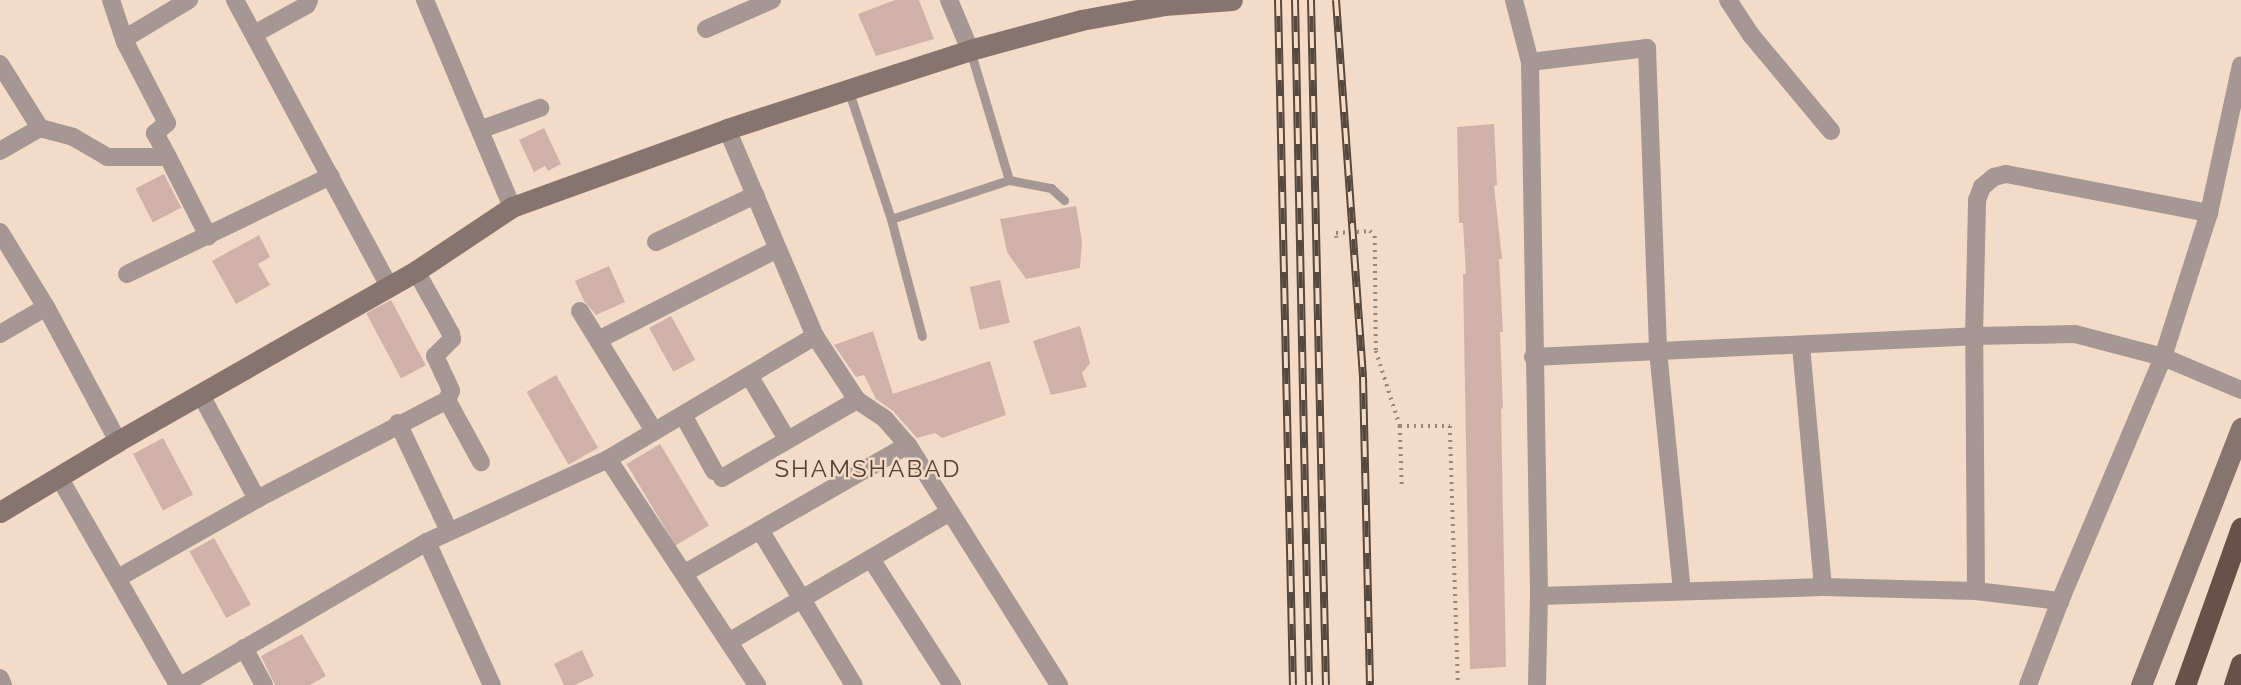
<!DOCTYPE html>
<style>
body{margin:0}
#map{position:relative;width:2241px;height:685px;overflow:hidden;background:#f4dbc8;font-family:Raleway,sans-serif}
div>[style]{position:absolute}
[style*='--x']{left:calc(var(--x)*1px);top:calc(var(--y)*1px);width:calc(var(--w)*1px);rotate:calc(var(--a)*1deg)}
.building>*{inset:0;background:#d0b1a9;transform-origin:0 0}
.path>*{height:3.5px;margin-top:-1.75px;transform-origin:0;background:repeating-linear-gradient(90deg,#978678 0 2px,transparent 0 7px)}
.service>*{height:9px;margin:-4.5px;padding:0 4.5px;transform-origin:4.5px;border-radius:4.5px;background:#a59793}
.minor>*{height:18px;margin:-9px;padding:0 9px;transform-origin:9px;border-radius:9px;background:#a59793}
.secondary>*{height:21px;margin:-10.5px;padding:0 10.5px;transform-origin:10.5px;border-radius:10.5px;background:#88746e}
.trunk>*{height:21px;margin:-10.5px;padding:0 10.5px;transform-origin:10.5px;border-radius:10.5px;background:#695049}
.rail>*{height:8px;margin-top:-4px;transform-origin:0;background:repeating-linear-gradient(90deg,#f4dbc8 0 16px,#55483e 0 32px);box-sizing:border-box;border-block:2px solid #55483e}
span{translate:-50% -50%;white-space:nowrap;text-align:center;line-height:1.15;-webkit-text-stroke:5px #f4dbc8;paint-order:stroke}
.quarter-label{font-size:24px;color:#544130;letter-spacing:2px}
</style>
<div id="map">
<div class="building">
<i style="clip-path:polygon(895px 0,919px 0,934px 39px,876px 56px,858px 14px)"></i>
<i style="clip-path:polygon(1494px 124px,1497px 185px,1494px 186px,1502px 259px,1499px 259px,1503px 332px,1500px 332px,1503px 408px,1501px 409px,1506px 667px,1470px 669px,1463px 274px,1466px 274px,1463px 223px,1459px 223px,1457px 127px)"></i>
<i style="clip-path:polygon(544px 128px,561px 164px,548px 171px,545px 166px,534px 172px,519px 140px)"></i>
<i style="left:164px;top:174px;width:38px;height:32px;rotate:63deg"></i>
<i style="clip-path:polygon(1076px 206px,1082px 242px,1080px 268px,1026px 279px,1007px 252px,1000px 219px)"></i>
<i style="clip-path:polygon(259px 235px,270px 257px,258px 264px,270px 285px,236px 304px,212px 261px)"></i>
<i style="clip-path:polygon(609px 266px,625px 302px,596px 315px,584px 301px,575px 281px)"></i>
<i style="left:1000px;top:280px;width:44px;height:31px;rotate:77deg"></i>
<i style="left:391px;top:300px;width:74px;height:28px;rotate:62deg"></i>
<i style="left:671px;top:316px;width:50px;height:25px;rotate:61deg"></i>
<i style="clip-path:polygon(1080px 326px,1090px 363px,1082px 373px,1087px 387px,1051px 395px,1033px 341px)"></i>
<i style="clip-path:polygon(873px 331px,893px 394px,990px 361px,1006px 415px,942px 438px,935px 433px,917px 438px,893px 411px,876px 399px,864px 375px,856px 377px,834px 345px)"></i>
<i style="left:556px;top:375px;width:84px;height:34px;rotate:60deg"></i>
<i style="left:163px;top:438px;width:64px;height:34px;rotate:62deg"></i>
<i style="left:660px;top:444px;width:95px;height:39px;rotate:59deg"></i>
<i style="left:214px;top:538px;width:76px;height:28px;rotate:61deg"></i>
<i style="clip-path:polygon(302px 634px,326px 676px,310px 685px,275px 685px,261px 656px)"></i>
<i style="clip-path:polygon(582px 650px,594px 676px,575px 685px,564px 685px,554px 664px)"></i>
</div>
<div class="path">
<i style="--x:1336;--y:238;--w:5;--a:-90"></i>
<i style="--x:1336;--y:233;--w:34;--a:-3"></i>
<i style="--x:1370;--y:231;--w:7;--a:45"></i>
<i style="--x:1375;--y:236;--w:115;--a:89.5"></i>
<i style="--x:1376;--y:351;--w:79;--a:72.3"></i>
<i style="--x:1400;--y:426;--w:60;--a:88.1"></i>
<i style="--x:1400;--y:426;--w:50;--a:0"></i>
<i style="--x:1450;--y:426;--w:259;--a:88.2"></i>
</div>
<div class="service">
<i style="--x:848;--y:89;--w:137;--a:71.7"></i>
<i style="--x:891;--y:219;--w:124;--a:-18.3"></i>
<i style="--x:1009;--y:180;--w:136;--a:-106.7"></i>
<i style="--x:1009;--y:180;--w:43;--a:10.8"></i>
<i style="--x:1051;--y:188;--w:18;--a:43"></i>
<i style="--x:891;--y:219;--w:121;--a:75.2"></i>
</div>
<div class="minor">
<i style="--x:111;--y:0;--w:44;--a:71.6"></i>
<i style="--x:125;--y:42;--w:91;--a:62.6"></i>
<i style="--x:167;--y:123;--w:16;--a:140"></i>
<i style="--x:155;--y:133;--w:27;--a:62"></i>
<i style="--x:235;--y:0;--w:325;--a:61.7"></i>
<i style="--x:425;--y:0;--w:225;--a:67.2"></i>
<i style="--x:949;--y:0;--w:54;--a:67.2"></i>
<i style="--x:1514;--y:0;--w:64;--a:75.5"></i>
<i style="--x:1530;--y:62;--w:534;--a:89.03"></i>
<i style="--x:1539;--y:596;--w:89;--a:91.3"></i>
<i style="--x:1728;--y:0;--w:42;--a:56.7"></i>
<i style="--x:1751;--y:35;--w:125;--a:50.2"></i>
<i style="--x:706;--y:29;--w:72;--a:-23.7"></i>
<i style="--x:254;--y:34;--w:60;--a:-28.7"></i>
<i style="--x:307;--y:5;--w:5;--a:-68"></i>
<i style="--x:124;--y:39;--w:76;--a:-31"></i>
<i style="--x:1530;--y:62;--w:118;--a:-6.8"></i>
<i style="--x:1647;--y:48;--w:303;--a:87.9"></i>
<i style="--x:1658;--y:351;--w:240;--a:84.3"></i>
<i style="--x:0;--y:64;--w:75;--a:58"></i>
<i style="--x:40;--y:128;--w:34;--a:15"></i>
<i style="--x:73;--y:137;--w:39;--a:30"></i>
<i style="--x:107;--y:157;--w:61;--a:0"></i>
<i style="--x:168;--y:157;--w:89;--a:63.1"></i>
<i style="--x:482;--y:129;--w:62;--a:-19.9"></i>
<i style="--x:727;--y:129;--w:225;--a:67"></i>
<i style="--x:815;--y:336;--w:77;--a:56.7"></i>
<i style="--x:857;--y:400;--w:34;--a:34"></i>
<i style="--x:885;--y:419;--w:35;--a:49"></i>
<i style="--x:908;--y:445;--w:284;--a:57.8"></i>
<i style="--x:0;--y:151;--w:46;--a:-29.9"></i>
<i style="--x:0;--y:232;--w:88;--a:58.5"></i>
<i style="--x:46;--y:307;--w:152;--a:61.8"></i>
<i style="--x:656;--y:242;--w:110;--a:-25.4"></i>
<i style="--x:416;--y:271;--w:72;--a:60.9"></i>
<i style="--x:451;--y:334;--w:5;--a:79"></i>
<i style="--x:452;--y:339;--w:24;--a:135"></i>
<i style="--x:435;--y:356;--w:38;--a:65"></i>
<i style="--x:451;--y:391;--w:10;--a:114"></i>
<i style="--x:447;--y:400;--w:71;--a:61.3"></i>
<i style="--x:127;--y:274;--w:226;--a:-25.7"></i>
<i style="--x:580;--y:311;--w:141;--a:58.3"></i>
<i style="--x:0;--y:334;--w:53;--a:-30.4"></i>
<i style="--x:598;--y:340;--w:201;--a:-26.9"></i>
<i style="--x:1801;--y:346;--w:242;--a:84.8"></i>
<i style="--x:1533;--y:357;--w:441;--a:-2.7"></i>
<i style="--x:1974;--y:336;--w:101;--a:-1.1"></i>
<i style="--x:2075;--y:334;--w:91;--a:14.6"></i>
<i style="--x:2163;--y:357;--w:85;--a:22.9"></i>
<i style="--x:750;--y:377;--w:63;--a:59.3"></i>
<i style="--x:201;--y:395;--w:118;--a:61.7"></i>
<i style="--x:683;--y:415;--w:64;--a:61"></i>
<i style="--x:398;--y:423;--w:119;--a:64.7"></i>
<i style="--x:608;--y:459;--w:271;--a:56.6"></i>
<i style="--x:59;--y:477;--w:240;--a:60.2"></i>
<i style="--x:722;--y:478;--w:156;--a:-30"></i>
<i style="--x:760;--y:530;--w:181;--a:58.8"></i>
<i style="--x:427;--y:542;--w:157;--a:65.6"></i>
<i style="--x:871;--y:559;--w:150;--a:57.3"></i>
<i style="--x:685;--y:573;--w:257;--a:-29.9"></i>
<i style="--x:118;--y:578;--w:160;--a:-29.6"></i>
<i style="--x:257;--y:499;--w:214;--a:-27.5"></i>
<i style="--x:1976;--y:591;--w:255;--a:-90.4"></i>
<i style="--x:1974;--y:336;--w:136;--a:-88.7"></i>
<i style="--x:1977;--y:200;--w:14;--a:-69"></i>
<i style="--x:1982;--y:187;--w:16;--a:-40"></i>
<i style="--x:1994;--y:177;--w:12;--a:-14"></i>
<i style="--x:2006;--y:174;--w:207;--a:10.9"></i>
<i style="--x:1539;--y:596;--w:284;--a:-1.8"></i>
<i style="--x:1823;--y:587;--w:153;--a:1.5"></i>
<i style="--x:1976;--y:591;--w:85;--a:6.8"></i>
<i style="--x:730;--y:641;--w:255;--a:-30.4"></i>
<i style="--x:244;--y:648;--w:42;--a:61.6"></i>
<i style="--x:0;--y:678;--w:8;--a:67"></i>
<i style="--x:182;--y:685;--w:284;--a:-30.3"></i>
<i style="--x:427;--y:542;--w:199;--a:-24.6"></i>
<i style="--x:608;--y:459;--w:241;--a:-30.7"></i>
<i style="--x:2028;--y:685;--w:90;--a:-69.1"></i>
<i style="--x:2060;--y:601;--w:265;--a:-67.1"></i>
<i style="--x:2163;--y:357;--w:151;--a:-72.3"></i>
<i style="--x:2209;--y:213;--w:151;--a:-77.8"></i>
</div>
<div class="secondary">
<i style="--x:0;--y:512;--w:138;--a:-31"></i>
<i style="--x:118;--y:441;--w:343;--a:-29.7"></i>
<i style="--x:416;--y:271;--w:115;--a:-33.7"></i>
<i style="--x:512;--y:207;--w:229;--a:-19.9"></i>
<i style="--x:727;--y:129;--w:256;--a:-18"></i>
<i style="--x:970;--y:50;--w:115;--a:-15.1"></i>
<i style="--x:1081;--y:20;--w:84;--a:-10.2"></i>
<i style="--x:1164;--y:5;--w:68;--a:-4.2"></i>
<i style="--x:2141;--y:685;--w:276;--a:-68.7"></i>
</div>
<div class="trunk">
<i style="--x:2185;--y:685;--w:167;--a:-70.4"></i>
<i style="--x:2234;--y:685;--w:22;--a:-72"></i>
</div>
<div class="rail">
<i style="--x:1278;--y:0;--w:685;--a:88.75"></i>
<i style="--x:1295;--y:0;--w:685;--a:88.83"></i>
<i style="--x:1311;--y:0;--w:685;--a:88.75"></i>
<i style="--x:1336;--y:0;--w:378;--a:85.9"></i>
<i style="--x:1363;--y:377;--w:308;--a:88.7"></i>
</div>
<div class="quarter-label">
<span style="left:868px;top:469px">SHAMSHABAD</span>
</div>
</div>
